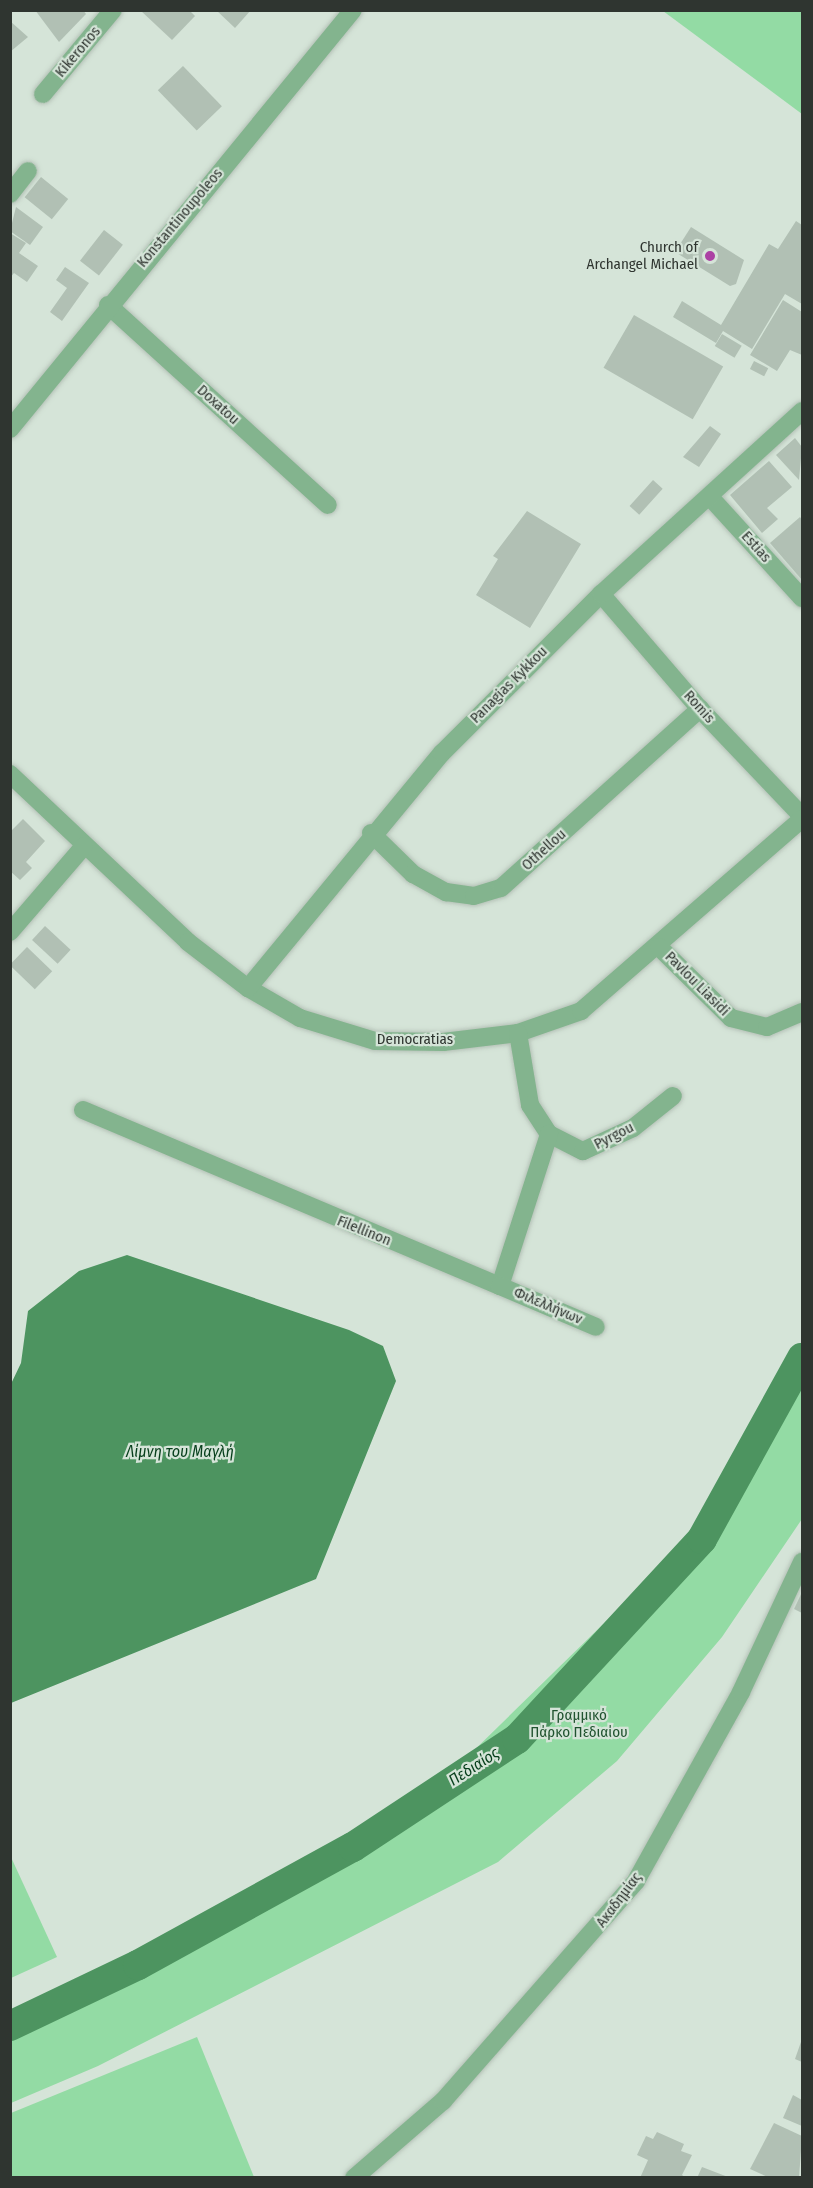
<!DOCTYPE html>
<meta charset="utf-8">
<style>
body{margin:0}
#map{position:relative;width:813px;height:2188px;overflow:hidden;background:#d5e4d8;font-family:"Fira Sans Condensed",sans-serif}
div>[style]{position:absolute}
[style*='--x']{left:calc(var(--x)*1px);top:calc(var(--y)*1px);width:calc(var(--w)*1px);rotate:calc(var(--a)*1deg)}
.green>*{inset:0;background:#93dba4}
.water>*{inset:0;background:#4d9460}
.river>*{height:30px;margin:-15px;padding:0 15px;transform-origin:15px;border-radius:15px;background:#4d9460}
.building>*{inset:0;background:#b1c0b4;transform-origin:0 0}
.roads{filter:drop-shadow(0 0 2px #b4c1b6) drop-shadow(0 0 2px #b4c1b6)}
.minor>*{height:18px;margin:-9px;padding:0 9px;transform-origin:9px;border-radius:9px;background:#83b48e}
.dots>*{width:16px;height:16px;translate:-50% -50%;box-sizing:border-box;border:3px solid #d5e4d8;border-radius:50%}
span{translate:-50% -50%;white-space:nowrap;text-align:center;line-height:1.15;-webkit-text-stroke:4.5px #d5e4d8;paint-order:stroke}
.street-label{font-size:15px;color:#2f3530}
.poi-label{font-size:15px;color:#2f3530}
.right{translate:-100% -50%;text-align:right}
.park-label{font-size:15px;color:#20532f}
.water-label{font-size:16px;color:#073f1c;font-style:italic}
.frame{position:absolute;inset:0;border:12px solid #2f3530;pointer-events:none}
</style>
<div id="map">
<div class="green">
<i style="clip-path:polygon(663px 11px,802px 11px,802px 114px)"></i>
<i style="clip-path:polygon(802px 1383px,802px 1519px,722px 1637px,617px 1761px,498px 1862px,98px 2066px,11px 2103px,11px 2036px,198px 1944px,362px 1851px,461px 1763px,722px 1508px)"></i>
<i style="clip-path:polygon(10px 1855px,57px 1957px,11px 1978px,10px 1978px)"></i>
<i style="clip-path:polygon(197px 2037px,254px 2177px,11px 2177px,11px 2113px)"></i>
</div>
<div class="water">
<i style="clip-path:polygon(127px 1255px,349px 1330px,383px 1346px,396px 1381px,316px 1579px,11px 1703px,10px 1386px,21px 1363px,28px 1311px,79px 1271px)"></i>
</div>
<div class="river">
<i style="--x:10;--y:2026;--w:142;--a:-25.5"></i>
<i style="--x:138;--y:1965;--w:245;--a:-28.8"></i>
<i style="--x:353;--y:1847;--w:196;--a:-33.4"></i>
<i style="--x:517;--y:1739;--w:272;--a:-47.2"></i>
<i style="--x:702;--y:1539;--w:207;--a:-61.1"></i>
</div>
<div class="building">
<i style="clip-path:polygon(35px 10px,83px 10px,86px 14px,59px 42px)"></i>
<i style="clip-path:polygon(140px 10px,189px 10px,195px 16px,172px 40px)"></i>
<i style="clip-path:polygon(216px 10px,251px 10px,235px 28px)"></i>
<i style="clip-path:polygon(10px 21px,28px 37px,10px 52px)"></i>
<i style="left:183px;top:66px;width:56px;height:35px;rotate:46deg"></i>
<i style="left:41px;top:177px;width:35px;height:26px;rotate:39deg"></i>
<i style="clip-path:polygon(16px 207px,43px 227px,30px 245px,10px 231px)"></i>
<i style="clip-path:polygon(796px 221px,802px 225px,802px 304px,785px 294px,752px 349px,723px 331px,716px 343px,673px 317px,682px 301px,721px 325px,769px 244px,778px 249px)"></i>
<i style="clip-path:polygon(691px 227px,744px 260px,736px 284px,730px 286px,675px 252px)"></i>
<i style="left:104px;top:230px;width:24px;height:39px;rotate:38deg"></i>
<i style="clip-path:polygon(10px 233px,26px 243px,19px 253px,38px 266px,27px 282px,14px 273px,10px 278px)"></i>
<i style="clip-path:polygon(65px 267px,89px 283px,62px 321px,50px 312px,67px 288px,56px 280px)"></i>
<i style="clip-path:polygon(783px 300px,802px 312px,802px 355px,790px 350px,777px 371px,750px 355px)"></i>
<i style="left:634px;top:315px;width:103px;height:61px;rotate:30deg"></i>
<i style="left:722px;top:334px;width:23px;height:14px;rotate:31deg"></i>
<i style="left:754px;top:361px;width:16px;height:9px;rotate:27deg"></i>
<i style="clip-path:polygon(710px 426px,721px 434px,699px 467px,683px 457px)"></i>
<i style="clip-path:polygon(795px 438px,802px 447px,799px 480px,776px 455px)"></i>
<i style="clip-path:polygon(769px 461px,792px 487px,767px 508px,778px 519px,762px 533px,730px 495px)"></i>
<i style="left:653px;top:480px;width:13px;height:35px;rotate:42deg"></i>
<i style="clip-path:polygon(527px 511px,581px 544px,530px 628px,476px 595px,498px 559px,493px 556px)"></i>
<i style="clip-path:polygon(800px 517px,802px 520px,802px 580px,770px 543px)"></i>
<i style="clip-path:polygon(23px 819px,45px 841px,26px 862px,32px 868px,20px 880px,10px 871px,10px 832px)"></i>
<i style="left:45px;top:926px;width:35px;height:19px;rotate:43deg"></i>
<i style="left:27px;top:947px;width:35px;height:25px;rotate:44deg"></i>
<i style="clip-path:polygon(802px 1592px,802px 1613px,794px 1609px)"></i>
<i style="clip-path:polygon(802px 2039px,802px 2062px,795px 2059px)"></i>
<i style="clip-path:polygon(793px 2095px,802px 2100px,802px 2126px,783px 2118px)"></i>
<i style="clip-path:polygon(774px 2123px,802px 2136px,799px 2178px,770px 2178px,750px 2169px)"></i>
<i style="clip-path:polygon(657px 2132px,684px 2144px,681px 2151px,692px 2155px,682px 2175px,686px 2178px,640px 2178px,648px 2160px,637px 2155px,646px 2136px,653px 2139px)"></i>
<i style="clip-path:polygon(702px 2167px,728px 2177px,728px 2178px,697px 2178px)"></i>
</div>
<div class="roads">
<div class="minor">
<i style="--x:43;--y:94;--w:109;--a:-50.2"></i>
<i style="--x:10;--y:194;--w:29;--a:-52"></i>
<i style="--x:108;--y:305;--w:297;--a:42.3"></i>
<i style="--x:10;--y:429;--w:541;--a:-50.7"></i>
<i style="--x:710;--y:497;--w:137;--a:47.7"></i>
<i style="--x:601;--y:594;--w:152;--a:49.3"></i>
<i style="--x:700;--y:709;--w:148;--a:46.4"></i>
<i style="--x:10;--y:774;--w:245;--a:43.3"></i>
<i style="--x:188;--y:942;--w:76;--a:37.5"></i>
<i style="--x:248;--y:988;--w:60;--a:30"></i>
<i style="--x:300;--y:1018;--w:78;--a:17"></i>
<i style="--x:375;--y:1041;--w:68;--a:0.8"></i>
<i style="--x:443;--y:1042;--w:76;--a:-6.8"></i>
<i style="--x:518;--y:1033;--w:67;--a:-19.2"></i>
<i style="--x:581;--y:1011;--w:293;--a:-41"></i>
<i style="--x:371;--y:833;--w:59;--a:44.3"></i>
<i style="--x:413;--y:874;--w:38;--a:29"></i>
<i style="--x:446;--y:892;--w:28;--a:8"></i>
<i style="--x:474;--y:896;--w:28;--a:-17"></i>
<i style="--x:501;--y:888;--w:268;--a:-42"></i>
<i style="--x:10;--y:932;--w:113;--a:-49.3"></i>
<i style="--x:659;--y:947;--w:101;--a:44.6"></i>
<i style="--x:731;--y:1018;--w:37;--a:14"></i>
<i style="--x:767;--y:1027;--w:38;--a:-23"></i>
<i style="--x:248;--y:988;--w:305;--a:-50.5"></i>
<i style="--x:442;--y:753;--w:225;--a:-45"></i>
<i style="--x:601;--y:594;--w:272;--a:-42.3"></i>
<i style="--x:518;--y:1033;--w:73;--a:80.5"></i>
<i style="--x:530;--y:1105;--w:35;--a:57"></i>
<i style="--x:549;--y:1134;--w:38;--a:27"></i>
<i style="--x:583;--y:1151;--w:55;--a:-24.7"></i>
<i style="--x:633;--y:1128;--w:51;--a:-38.7"></i>
<i style="--x:83;--y:1110;--w:453;--a:22.9"></i>
<i style="--x:500;--y:1286;--w:160;--a:-72.1"></i>
<i style="--x:500;--y:1286;--w:104;--a:23.1"></i>
<i style="--x:354;--y:2178;--w:118;--a:-40.9"></i>
<i style="--x:443;--y:2101;--w:293;--a:-48.7"></i>
<i style="--x:636;--y:1881;--w:216;--a:-60.9"></i>
<i style="--x:741;--y:1692;--w:144;--a:-64.9"></i>
</div>
</div>
<div class="dots">
<i style="left:710px;top:256px;background:#ac42a4"></i>
</div>
<div class="street-label">
<span style="left:78px;top:52px;rotate:-50deg">Kikeronos</span>
<span style="left:180px;top:218px;rotate:-50deg">Konstantinoupoleos</span>
<span style="left:218px;top:405px;rotate:42deg">Doxatou</span>
<span style="left:756px;top:547px;rotate:48deg">Estias</span>
<span style="left:509px;top:685px;rotate:-45deg">Panagias Kykkou</span>
<span style="left:699px;top:707px;rotate:48deg">Romis</span>
<span style="left:544px;top:850px;rotate:-42deg">Othellou</span>
<span style="left:697px;top:984px;rotate:45deg">Pavlou Liasidi</span>
<span style="left:415px;top:1040px">Democratias</span>
<span style="left:614px;top:1136px;rotate:-27deg">Pyrgou</span>
<span style="left:364px;top:1231px;rotate:22deg">Filellinon</span>
<span style="left:548px;top:1306px;rotate:23deg">Φιλελλήνων</span>
<span style="left:619px;top:1900px;rotate:-53deg">Ακαδημίας</span>
</div>
<div class="poi-label">
<span class="right" style="left:698px;top:256px">Church of<br>Archangel Michael</span>
</div>
<div class="park-label">
<span style="left:579px;top:1724px">Γραμμικό<br>Πάρκο Πεδιαίου</span>
</div>
<div class="water-label">
<span style="left:180px;top:1452px">Λίμνη του Μαγλή</span>
<span style="left:474px;top:1767px;rotate:-33deg">Πεδιαίος</span>
</div>
<div class="frame"></div>
</div>
